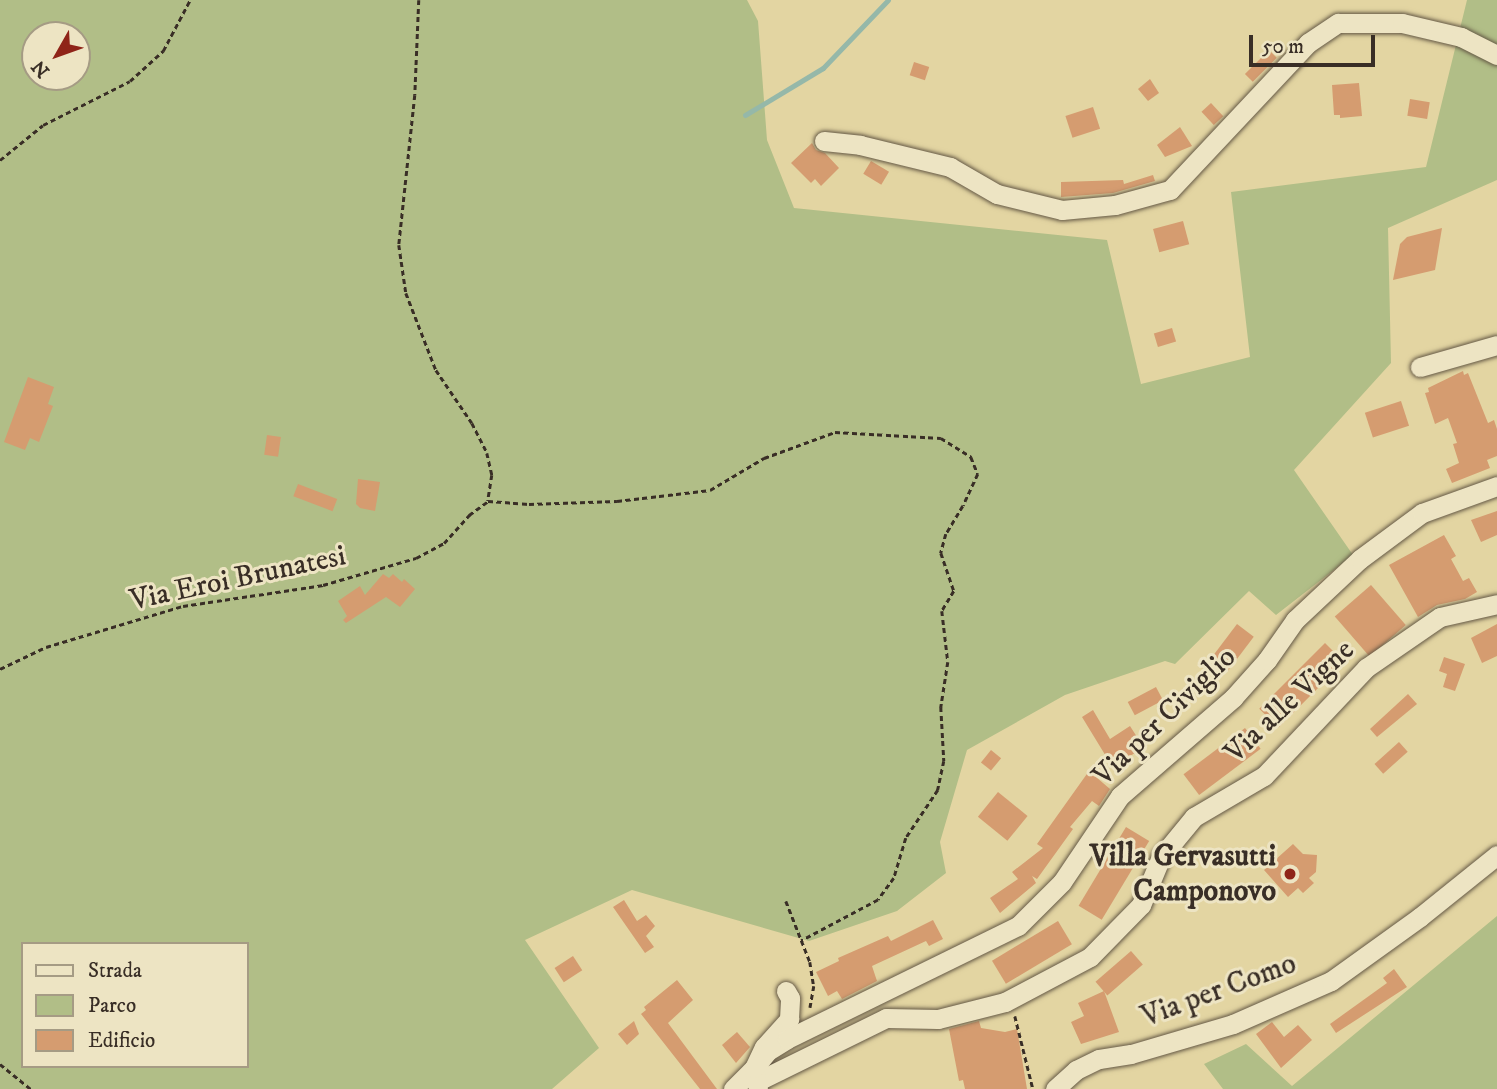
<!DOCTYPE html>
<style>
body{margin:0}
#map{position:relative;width:1497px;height:1089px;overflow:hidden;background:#e3d5a2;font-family:"IM FELL DW Pica",serif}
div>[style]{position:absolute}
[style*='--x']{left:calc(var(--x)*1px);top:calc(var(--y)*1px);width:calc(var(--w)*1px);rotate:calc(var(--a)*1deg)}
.green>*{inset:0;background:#b1be87}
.stream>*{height:5px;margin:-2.5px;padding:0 2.5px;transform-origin:2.5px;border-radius:2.5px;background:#95b8a9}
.building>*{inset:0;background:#d59c70;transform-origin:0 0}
.path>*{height:2.5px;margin-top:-1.25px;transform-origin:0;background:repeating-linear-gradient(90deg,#392e26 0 5px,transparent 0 8.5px)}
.roads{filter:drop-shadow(0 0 2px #645845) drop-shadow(0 0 2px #645845)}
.minor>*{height:19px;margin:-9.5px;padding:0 9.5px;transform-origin:9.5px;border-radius:9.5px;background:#ede4c3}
.dots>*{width:19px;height:19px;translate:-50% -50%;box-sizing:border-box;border:4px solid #ede4c3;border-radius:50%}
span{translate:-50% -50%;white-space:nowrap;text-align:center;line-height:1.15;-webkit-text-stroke:6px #ede4c3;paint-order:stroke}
.street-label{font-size:30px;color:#392e26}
.poi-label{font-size:30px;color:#392e26;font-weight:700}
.right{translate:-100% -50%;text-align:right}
.legend{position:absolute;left:21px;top:942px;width:228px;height:126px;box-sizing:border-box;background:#ede4c3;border:2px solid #a59b84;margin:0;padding:9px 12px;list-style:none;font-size:21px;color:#392e26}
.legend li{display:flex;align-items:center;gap:14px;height:35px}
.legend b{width:35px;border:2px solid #a59b84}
.north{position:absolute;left:21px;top:21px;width:70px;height:70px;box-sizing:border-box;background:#ede4c3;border:2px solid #a59b84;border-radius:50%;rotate:230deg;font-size:19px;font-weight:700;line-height:28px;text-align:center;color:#392e26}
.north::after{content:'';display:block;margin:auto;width:24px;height:32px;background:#8f2418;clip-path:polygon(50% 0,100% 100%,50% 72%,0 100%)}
.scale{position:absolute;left:1249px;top:35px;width:126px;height:32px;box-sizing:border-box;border:4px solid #392e26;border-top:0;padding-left:9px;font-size:21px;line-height:24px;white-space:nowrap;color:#392e26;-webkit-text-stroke:5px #ede4c3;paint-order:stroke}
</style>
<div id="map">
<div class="green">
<i style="clip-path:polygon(evenodd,0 0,747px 0,758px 21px,767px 140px,794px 208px,1107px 240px,1141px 384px,1250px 357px,1231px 192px,1426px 167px,1467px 0,1497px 0,1497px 180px,1388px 228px,1391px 363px,1294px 470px,1353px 555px,1276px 615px,1249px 591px,1175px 664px,1165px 661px,1065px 695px,967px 750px,940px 842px,946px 873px,897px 911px,809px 941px,632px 890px,525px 940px,599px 1048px,552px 1089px,0 1089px,0 0,35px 35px,77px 35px,77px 77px,35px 77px,35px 35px,0 0,23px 944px,247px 944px,247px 1066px,23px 1066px,23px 944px)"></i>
<i style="clip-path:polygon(1497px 916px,1497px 1089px,1223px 1089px,1204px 1064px,1246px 1044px,1292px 1086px)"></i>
</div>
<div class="stream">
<i style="--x:745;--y:115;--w:91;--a:-31.1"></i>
<i style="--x:823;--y:68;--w:94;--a:-46.3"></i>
</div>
<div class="building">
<i style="left:1269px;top:50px;width:11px;height:34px;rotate:45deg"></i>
<i style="left:914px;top:62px;width:16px;height:14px;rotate:18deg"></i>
<i style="clip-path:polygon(1150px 79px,1159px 93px,1148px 101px,1138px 89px)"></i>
<i style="clip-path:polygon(1359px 83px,1362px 116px,1340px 118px,1340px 115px,1334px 115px,1332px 85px)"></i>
<i style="left:1410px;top:99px;width:20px;height:17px;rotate:9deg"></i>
<i style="left:1211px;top:103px;width:18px;height:13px;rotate:47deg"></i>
<i style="left:1093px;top:107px;width:23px;height:29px;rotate:72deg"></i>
<i style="clip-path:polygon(1180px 127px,1192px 146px,1165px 157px,1157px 145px)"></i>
<i style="clip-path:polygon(812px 143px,816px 150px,825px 153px,839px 168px,821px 186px,815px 179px,811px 183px,791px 163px)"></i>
<i style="left:871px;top:161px;width:21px;height:15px;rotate:31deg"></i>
<i style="clip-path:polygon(1153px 175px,1155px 181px,1113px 193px,1061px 197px,1061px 182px,1123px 180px,1124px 184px)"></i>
<i style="left:1183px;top:221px;width:24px;height:31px;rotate:75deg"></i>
<i style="clip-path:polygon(1442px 228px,1435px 270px,1393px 280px,1400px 244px,1407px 237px)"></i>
<i style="left:1172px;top:328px;width:14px;height:19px;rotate:73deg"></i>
<i style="clip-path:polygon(1463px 371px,1464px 375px,1468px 373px,1488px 423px,1494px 420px,1497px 429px,1497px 456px,1487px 460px,1490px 468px,1452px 483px,1446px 469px,1459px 463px,1453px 444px,1457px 443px,1448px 418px,1435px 424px,1425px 393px,1429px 392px,1428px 388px)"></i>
<i style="clip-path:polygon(28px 377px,54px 387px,48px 404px,53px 406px,39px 442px,30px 438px,25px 450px,4px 442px)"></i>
<i style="left:1401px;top:401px;width:26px;height:38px;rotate:72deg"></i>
<i style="left:267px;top:435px;width:14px;height:20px;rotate:8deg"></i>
<i style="clip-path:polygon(358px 479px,380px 482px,375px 511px,360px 508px,356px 504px)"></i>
<i style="left:298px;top:484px;width:42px;height:13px;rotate:21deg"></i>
<i style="clip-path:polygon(1497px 511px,1497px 535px,1481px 542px,1471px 520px)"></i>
<i style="clip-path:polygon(1444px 535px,1456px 556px,1451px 559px,1463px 581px,1469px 578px,1477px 592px,1465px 599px,1437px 605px,1418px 617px,1389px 565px)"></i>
<i style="clip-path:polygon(383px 574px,389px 578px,393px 574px,402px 582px,404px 579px,415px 589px,400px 607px,386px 597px,346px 623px,343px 620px,347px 616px,338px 601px,360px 586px,365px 595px)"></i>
<i style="left:1371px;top:585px;width:53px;height:48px;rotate:49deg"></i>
<i style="left:1237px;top:624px;width:21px;height:43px;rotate:37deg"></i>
<i style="clip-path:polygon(1497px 624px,1497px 656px,1482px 663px,1471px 638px)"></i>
<i style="left:1325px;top:643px;width:27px;height:93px;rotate:45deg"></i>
<i style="clip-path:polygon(1444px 657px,1465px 664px,1455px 691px,1443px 687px,1447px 674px,1439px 671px)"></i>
<i style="left:1156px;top:687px;width:15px;height:32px;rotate:62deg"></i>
<i style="clip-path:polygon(1408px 694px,1417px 704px,1377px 737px,1370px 729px)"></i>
<i style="clip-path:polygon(1093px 710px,1110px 739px,1130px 726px,1144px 748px,1128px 757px,1131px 761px,1115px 771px,1082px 717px)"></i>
<i style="left:1245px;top:728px;width:26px;height:77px;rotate:53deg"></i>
<i style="left:1399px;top:742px;width:13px;height:33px;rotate:48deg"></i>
<i style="left:991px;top:750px;width:13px;height:16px;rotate:39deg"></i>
<i style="clip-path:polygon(1089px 771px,1110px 789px,1099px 806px,1092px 801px,1070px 827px,1073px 829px,1037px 879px,1032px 876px,1036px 883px,1000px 913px,990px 898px,1018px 879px,1012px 872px,1043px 848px,1037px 844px)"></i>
<i style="left:998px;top:792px;width:38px;height:32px;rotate:39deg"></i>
<i style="left:1126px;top:827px;width:27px;height:92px;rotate:31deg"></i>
<i style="clip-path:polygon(1293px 844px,1303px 854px,1317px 855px,1316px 872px,1309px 878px,1314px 883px,1303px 893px,1298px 888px,1288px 897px,1264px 870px)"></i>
<i style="clip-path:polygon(624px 900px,637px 921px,646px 915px,655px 926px,646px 936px,654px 947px,645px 953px,613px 907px)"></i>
<i style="clip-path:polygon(933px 920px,943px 939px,929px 946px,926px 941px,872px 966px,877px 981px,842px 999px,837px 991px,828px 996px,816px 972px,839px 961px,838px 958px,888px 936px,891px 941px)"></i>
<i style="left:1058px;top:921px;width:27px;height:77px;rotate:59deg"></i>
<i style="left:1131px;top:951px;width:18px;height:47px;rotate:49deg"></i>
<i style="left:573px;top:956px;width:17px;height:22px;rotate:57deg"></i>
<i style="clip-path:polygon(1394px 969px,1407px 987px,1336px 1033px,1330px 1024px,1387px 983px,1383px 978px)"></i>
<i style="clip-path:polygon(677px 980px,693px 1000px,668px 1023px,717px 1089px,700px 1089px,641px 1014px,646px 1010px,644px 1007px)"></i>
<i style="clip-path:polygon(1104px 991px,1119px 1032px,1081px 1044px,1071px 1022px,1084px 1016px,1078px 1003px)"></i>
<i style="clip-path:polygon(634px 1021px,639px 1034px,627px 1045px,618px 1034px)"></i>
<i style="clip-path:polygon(979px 1021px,981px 1028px,1005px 1032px,1017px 1029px,1027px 1089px,965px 1089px,963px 1080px,959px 1081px,949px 1029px)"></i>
<i style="clip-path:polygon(1272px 1022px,1284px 1037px,1298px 1025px,1312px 1040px,1281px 1068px,1256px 1034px)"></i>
<i style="clip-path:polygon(737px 1032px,750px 1047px,736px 1063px,722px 1045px)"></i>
</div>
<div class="path">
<i style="--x:419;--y:0;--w:95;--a:92.4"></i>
<i style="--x:415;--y:95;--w:151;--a:96.1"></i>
<i style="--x:399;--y:245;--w:49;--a:81.7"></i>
<i style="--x:406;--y:293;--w:83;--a:68.7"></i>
<i style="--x:436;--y:370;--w:64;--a:55.8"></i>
<i style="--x:472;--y:423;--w:34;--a:63"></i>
<i style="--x:487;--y:453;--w:23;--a:77"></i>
<i style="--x:492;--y:475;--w:26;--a:99"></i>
<i style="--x:0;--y:160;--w:55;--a:-39.1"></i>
<i style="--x:43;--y:125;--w:97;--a:-26.8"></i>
<i style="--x:130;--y:81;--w:45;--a:-42.3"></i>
<i style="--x:163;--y:51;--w:58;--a:-62.1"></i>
<i style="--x:0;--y:669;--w:51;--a:-25.6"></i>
<i style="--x:46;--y:647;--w:143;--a:-16.7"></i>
<i style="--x:183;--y:606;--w:142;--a:-8.5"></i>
<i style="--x:323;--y:585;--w:97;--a:-16.2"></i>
<i style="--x:416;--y:558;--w:32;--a:-28"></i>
<i style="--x:444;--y:543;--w:38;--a:-48"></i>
<i style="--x:469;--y:515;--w:24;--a:-36"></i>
<i style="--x:488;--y:501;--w:41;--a:4.2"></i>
<i style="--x:529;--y:504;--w:88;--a:-2"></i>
<i style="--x:617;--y:501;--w:94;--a:-6.7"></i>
<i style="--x:710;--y:490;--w:63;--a:-30.7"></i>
<i style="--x:764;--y:458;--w:76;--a:-20.1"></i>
<i style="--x:835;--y:432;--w:106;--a:3.2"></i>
<i style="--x:941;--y:438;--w:36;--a:32"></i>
<i style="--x:971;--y:457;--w:18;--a:68"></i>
<i style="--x:978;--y:474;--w:35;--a:115"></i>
<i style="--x:963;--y:506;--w:33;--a:121"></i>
<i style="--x:946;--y:534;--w:20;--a:105"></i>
<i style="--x:941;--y:553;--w:40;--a:71.1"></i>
<i style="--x:954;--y:591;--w:23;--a:121"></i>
<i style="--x:942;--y:611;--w:51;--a:83.3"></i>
<i style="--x:948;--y:662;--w:46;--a:98.8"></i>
<i style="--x:941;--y:707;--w:54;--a:86.8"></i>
<i style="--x:944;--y:761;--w:30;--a:102"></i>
<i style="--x:938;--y:790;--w:58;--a:123.7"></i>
<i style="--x:906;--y:838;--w:42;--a:106.7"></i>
<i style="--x:894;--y:878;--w:27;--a:126"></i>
<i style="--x:878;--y:900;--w:87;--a:152"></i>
<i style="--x:786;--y:901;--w:66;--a:68.5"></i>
<i style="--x:810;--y:962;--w:24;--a:81"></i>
<i style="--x:814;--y:986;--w:22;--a:100"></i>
<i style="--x:1015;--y:1016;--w:75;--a:76.1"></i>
<i style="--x:0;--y:1064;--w:40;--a:39"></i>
</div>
<div class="roads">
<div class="minor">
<i style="--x:824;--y:141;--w:36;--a:6"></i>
<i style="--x:860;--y:145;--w:93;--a:13.7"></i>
<i style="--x:950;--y:167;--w:54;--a:29.9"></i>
<i style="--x:997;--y:194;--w:67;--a:13.8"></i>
<i style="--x:1062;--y:210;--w:53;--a:-5.4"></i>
<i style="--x:1115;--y:205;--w:57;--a:-15.3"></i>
<i style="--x:1170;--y:190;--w:202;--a:-46.8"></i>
<i style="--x:1308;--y:43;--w:36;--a:-34"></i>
<i style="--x:1338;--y:23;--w:64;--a:0"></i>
<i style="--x:1402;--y:23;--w:61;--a:13.3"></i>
<i style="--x:1461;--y:37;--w:40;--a:26.6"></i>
<i style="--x:1420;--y:367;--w:80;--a:-15.9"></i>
<i style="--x:756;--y:1082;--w:145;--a:-26.2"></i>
<i style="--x:886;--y:1018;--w:52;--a:1.1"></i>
<i style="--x:938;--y:1019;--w:69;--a:-14.2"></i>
<i style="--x:1005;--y:1002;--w:96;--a:-27.9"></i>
<i style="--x:1090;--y:957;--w:73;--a:-45.6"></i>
<i style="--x:1141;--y:905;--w:52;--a:-67.4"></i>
<i style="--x:1161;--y:857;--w:52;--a:-50.5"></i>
<i style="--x:1194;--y:817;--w:81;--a:-30.4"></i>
<i style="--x:1264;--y:776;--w:149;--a:-46.6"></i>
<i style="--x:1366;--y:668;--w:90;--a:-34.6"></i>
<i style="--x:1440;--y:617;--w:58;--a:-12.8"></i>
<i style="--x:733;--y:1089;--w:30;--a:-45"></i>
<i style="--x:754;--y:1068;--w:23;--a:-65"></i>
<i style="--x:764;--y:1047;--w:38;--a:-48"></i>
<i style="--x:789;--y:1019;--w:21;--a:-87"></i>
<i style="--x:790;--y:998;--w:8;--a:-120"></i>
<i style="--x:758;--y:1089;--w:21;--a:-101"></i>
<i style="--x:754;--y:1068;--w:22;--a:-51"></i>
<i style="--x:768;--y:1051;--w:22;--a:-32"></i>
<i style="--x:787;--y:1039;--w:257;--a:-26.1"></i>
<i style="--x:1018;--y:926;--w:62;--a:-45"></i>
<i style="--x:1062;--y:882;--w:104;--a:-56"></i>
<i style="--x:1120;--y:796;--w:150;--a:-40.9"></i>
<i style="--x:1233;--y:698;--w:51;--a:-48.2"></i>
<i style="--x:1267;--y:660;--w:49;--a:-55"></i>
<i style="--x:1295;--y:620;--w:89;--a:-43.2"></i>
<i style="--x:1360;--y:559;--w:77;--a:-36.6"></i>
<i style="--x:1422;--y:513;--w:80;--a:-19.8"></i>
<i style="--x:1055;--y:1089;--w:28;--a:-42"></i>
<i style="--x:1076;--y:1070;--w:25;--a:-26"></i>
<i style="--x:1099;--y:1059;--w:32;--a:-9"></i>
<i style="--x:1131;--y:1054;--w:106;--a:-16.4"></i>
<i style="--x:1233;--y:1024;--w:107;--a:-23.7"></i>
<i style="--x:1331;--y:981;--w:110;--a:-35.7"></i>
<i style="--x:1420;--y:917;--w:99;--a:-38.8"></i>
</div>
</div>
<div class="dots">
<i style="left:1290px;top:874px;background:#8f2418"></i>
</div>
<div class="street-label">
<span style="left:238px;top:579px;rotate:-12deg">Via Eroi Brunatesi</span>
<span style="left:1290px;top:702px;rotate:-43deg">Via alle Vigne</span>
<span style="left:1165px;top:717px;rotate:-44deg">Via per Civiglio</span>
<span style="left:1219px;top:991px;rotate:-20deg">Via per Como</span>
</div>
<div class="poi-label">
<span class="right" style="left:1276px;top:874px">Villa Gervasutti<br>Camponovo</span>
</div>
<ul class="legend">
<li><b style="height:9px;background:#ede4c3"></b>Strada</li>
<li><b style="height:19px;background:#b1be87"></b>Parco</li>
<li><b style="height:19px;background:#d59c70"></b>Edificio</li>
</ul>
<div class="north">N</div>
<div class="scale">50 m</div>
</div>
